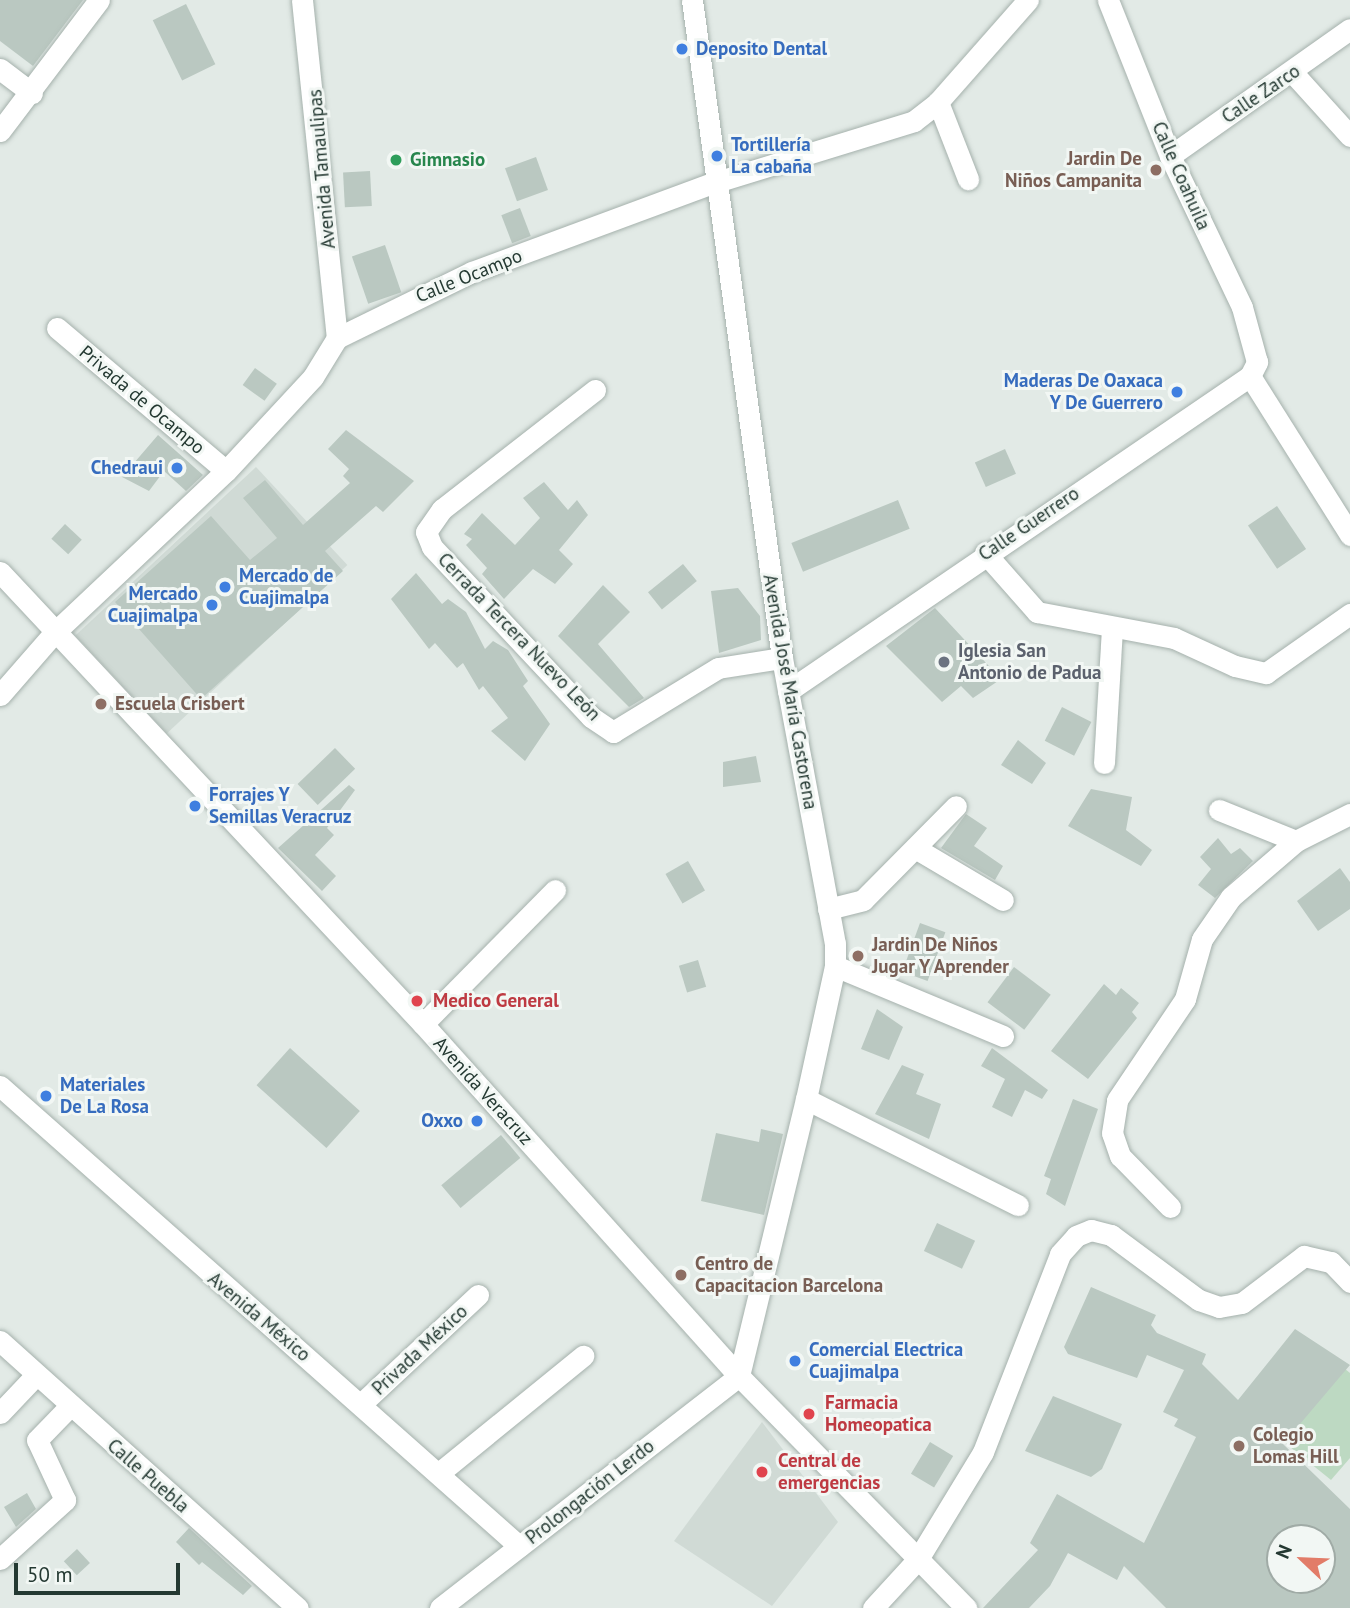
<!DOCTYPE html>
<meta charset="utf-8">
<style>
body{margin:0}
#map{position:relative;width:1350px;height:1608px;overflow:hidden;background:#e2eae6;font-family:"PT Sans",sans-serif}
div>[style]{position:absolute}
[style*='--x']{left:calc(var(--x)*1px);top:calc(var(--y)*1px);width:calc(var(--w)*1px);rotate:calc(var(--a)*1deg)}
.built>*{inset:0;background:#d0dad5;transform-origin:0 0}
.green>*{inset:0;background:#bdd9c2}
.building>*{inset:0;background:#bac8c1;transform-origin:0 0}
.roads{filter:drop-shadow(0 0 2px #a5b1ac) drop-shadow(0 0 2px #a5b1ac)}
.street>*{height:21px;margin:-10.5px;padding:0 10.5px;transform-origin:10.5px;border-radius:10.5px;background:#fff}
.secondary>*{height:21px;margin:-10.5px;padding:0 10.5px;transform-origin:10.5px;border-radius:10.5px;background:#fff}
.dots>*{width:19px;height:19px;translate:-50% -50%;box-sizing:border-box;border:4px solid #f2f7f4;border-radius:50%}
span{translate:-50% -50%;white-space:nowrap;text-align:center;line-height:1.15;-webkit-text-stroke:6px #f2f7f4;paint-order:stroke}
.shop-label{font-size:19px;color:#366cbe;font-weight:700}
.left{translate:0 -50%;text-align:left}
.right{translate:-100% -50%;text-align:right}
.street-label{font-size:19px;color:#243932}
.education-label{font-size:19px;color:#785e54;font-weight:700}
.leisure-label{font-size:19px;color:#27864d;font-weight:700}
.worship-label{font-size:19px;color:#5b616d;font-weight:700}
.health-label{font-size:19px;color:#be3a42;font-weight:700}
.north{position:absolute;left:1266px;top:1524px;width:70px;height:70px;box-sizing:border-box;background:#f2f7f4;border:2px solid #a0aba6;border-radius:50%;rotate:293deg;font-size:19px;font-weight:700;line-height:28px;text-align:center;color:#243932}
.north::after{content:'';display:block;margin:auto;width:24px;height:32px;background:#e27c68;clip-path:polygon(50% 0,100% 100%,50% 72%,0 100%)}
.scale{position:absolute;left:14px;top:1563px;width:166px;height:32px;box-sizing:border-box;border:4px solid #243932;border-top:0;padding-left:9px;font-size:21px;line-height:24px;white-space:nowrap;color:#243932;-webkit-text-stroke:5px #f2f7f4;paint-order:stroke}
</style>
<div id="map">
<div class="built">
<i style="left:256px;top:467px;width:134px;height:247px;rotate:47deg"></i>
<i style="clip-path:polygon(762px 1422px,838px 1522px,772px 1606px,674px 1541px)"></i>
</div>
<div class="green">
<i style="clip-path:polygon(1339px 1364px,1350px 1373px,1350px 1458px,1331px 1480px,1279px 1438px)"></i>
</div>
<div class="building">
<i style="clip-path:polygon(0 0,83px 0,33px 66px,0 41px)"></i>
<i style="left:186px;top:4px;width:67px;height:37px;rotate:64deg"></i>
<i style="left:536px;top:157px;width:35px;height:33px;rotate:70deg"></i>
<i style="left:370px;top:171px;width:35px;height:27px;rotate:87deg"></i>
<i style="left:520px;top:208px;width:30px;height:20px;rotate:69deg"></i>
<i style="left:385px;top:245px;width:50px;height:35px;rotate:71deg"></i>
<i style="left:255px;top:368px;width:27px;height:21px;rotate:36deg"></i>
<i style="clip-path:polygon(346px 430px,414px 481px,383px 512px,376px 506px,325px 551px,343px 571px,201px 699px,115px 602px,211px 516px,250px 560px,277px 538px,243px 498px,265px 480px,303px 525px,350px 483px,343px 476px,349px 469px,328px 449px)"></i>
<i style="clip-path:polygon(158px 435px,203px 475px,186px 491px,164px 471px,149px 491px,122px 477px)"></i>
<i style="left:1005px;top:449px;width:27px;height:33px;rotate:66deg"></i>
<i style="clip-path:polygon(544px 482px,568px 510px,577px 500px,588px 515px,559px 550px,573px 564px,555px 584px,533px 569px,504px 599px,482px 574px,487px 568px,466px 545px,472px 539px,464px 534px,482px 513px,515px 545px,540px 518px,523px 498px)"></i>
<i style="left:898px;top:500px;width:31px;height:115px;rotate:68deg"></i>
<i style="left:1277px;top:506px;width:52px;height:35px;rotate:56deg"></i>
<i style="left:65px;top:524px;width:23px;height:20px;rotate:43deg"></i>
<i style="left:683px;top:564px;width:22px;height:45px;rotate:51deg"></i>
<i style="clip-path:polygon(416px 573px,442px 604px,448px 599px,466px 612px,485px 649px,493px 641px,508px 650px,528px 681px,523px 686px,550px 724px,525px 761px,491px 731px,508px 718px,483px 686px,479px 690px,463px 663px,457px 668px,435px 643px,429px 649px,391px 599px)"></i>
<i style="clip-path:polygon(603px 585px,630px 612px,598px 644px,644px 698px,629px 707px,558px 636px)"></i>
<i style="clip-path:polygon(738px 588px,760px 616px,761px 640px,719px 653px,711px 591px)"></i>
<i style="clip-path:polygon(935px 608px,1001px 679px,973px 698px,961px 686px,942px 702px,886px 646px)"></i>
<i style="left:1062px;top:707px;width:33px;height:38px;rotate:27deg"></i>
<i style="clip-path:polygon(1018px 740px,1046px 763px,1032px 784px,1001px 765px)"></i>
<i style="left:335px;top:748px;width:29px;height:52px;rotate:46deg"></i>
<i style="clip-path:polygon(756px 756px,761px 782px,723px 787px,723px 762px)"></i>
<i style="clip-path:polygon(349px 785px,355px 790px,327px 828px,334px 835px,315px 855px,336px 876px,322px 891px,278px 848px)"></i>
<i style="clip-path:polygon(1091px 789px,1132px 797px,1126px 830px,1152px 850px,1141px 866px,1068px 826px)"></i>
<i style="clip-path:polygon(966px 814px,987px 828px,974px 846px,1003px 866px,995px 880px,941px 848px)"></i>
<i style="clip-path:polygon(1218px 838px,1231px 854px,1240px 848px,1253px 861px,1215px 898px,1198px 885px,1211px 869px,1200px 857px)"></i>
<i style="left:688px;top:861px;width:34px;height:26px;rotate:60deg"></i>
<i style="clip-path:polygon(1340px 868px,1350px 882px,1350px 909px,1318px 931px,1297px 901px)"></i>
<i style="left:920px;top:923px;width:27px;height:52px;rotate:20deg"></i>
<i style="left:698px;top:960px;width:28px;height:20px;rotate:73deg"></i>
<i style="left:1014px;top:967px;width:46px;height:44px;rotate:37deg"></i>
<i style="clip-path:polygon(1104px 984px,1116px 995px,1121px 988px,1139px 1003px,1132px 1012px,1137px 1018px,1088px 1079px,1051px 1051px)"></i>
<i style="clip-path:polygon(877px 1009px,903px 1027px,889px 1060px,861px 1049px)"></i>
<i style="left:290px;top:1048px;width:94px;height:50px;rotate:42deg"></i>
<i style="clip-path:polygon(992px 1048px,1048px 1090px,1042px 1099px,1025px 1090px,1012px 1117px,992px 1107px,1005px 1079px,981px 1066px)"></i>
<i style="clip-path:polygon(902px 1065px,924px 1074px,916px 1094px,941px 1104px,929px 1139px,875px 1114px)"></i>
<i style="clip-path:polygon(1073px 1099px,1098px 1109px,1065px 1206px,1046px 1194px,1051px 1179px,1044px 1176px)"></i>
<i style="clip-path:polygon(761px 1129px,783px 1134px,764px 1215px,701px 1201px,716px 1133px,759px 1142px)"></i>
<i style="left:501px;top:1135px;width:30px;height:78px;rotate:50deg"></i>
<i style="left:937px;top:1223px;width:42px;height:31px;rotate:25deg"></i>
<i style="clip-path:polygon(evenodd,1091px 1287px,1156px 1315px,1151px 1325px,1157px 1333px,1206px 1354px,1202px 1364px,1238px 1400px,1295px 1329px,1350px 1365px,1283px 1444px,1350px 1509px,1350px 1608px,1166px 1608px,1124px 1566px,1117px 1580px,1068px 1553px,1050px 1586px,1029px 1608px,983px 1608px,1038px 1550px,1030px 1543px,1057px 1494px,1144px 1543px,1196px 1437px,1174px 1426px,1178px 1419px,1163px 1412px,1184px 1370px,1147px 1355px,1137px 1378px,1068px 1354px,1064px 1347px,1091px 1287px,1280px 1538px,1322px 1538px,1322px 1580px,1280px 1580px,1280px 1538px)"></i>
<i style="clip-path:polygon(1053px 1396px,1122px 1424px,1102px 1469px,1091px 1477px,1025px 1451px)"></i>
<i style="left:930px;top:1442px;width:27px;height:37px;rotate:31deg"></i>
<i style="clip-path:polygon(27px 1493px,36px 1509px,16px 1527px,4px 1507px)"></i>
<i style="clip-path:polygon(189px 1528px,252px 1586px,243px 1595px,202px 1562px,199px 1565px,176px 1542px)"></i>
<i style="left:77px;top:1549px;width:19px;height:18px;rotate:47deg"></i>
</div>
<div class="roads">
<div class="street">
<i style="--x:302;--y:0;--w:340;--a:84.1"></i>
<i style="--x:0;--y:69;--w:40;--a:37"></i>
<i style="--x:1293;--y:73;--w:85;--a:47.9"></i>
<i style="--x:938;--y:102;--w:83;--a:68.7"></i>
<i style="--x:1170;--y:156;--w:220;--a:-35.2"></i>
<i style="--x:57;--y:328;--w:221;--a:40.2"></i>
<i style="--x:1250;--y:376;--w:188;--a:57.8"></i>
<i style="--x:595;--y:390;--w:194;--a:142.1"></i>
<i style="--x:442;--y:509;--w:28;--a:125"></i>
<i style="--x:426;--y:532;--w:16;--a:68"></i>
<i style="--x:432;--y:547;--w:233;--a:46.9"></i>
<i style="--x:591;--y:717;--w:27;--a:34"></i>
<i style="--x:613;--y:732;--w:123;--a:-31.4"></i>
<i style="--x:718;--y:668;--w:65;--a:-8.9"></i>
<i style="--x:985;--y:553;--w:79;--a:48.6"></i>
<i style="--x:1037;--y:612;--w:139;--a:10.7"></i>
<i style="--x:1174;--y:638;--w:67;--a:24.7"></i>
<i style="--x:1235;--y:666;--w:32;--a:13"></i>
<i style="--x:1266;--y:673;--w:103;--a:-35.1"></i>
<i style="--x:54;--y:633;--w:236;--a:-43.3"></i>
<i style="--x:226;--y:471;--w:128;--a:-47.2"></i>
<i style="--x:313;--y:377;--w:46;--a:-58.4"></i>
<i style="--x:337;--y:338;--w:150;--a:-26.1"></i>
<i style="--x:472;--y:272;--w:257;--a:-20.3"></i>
<i style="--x:713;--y:183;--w:210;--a:-17.1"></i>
<i style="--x:914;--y:121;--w:31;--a:-38"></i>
<i style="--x:938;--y:102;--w:136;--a:-48.6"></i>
<i style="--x:788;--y:691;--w:559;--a:-34.29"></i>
<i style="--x:1250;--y:376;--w:16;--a:-63"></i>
<i style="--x:1257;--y:362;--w:57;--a:-105.3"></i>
<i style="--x:1242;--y:307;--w:167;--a:-115.5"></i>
<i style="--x:1170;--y:156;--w:168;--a:-111.7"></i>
<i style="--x:1104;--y:763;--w:134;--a:-86.6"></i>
<i style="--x:1219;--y:810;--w:83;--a:21.9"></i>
<i style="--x:915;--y:848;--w:102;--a:30.6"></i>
<i style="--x:828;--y:909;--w:36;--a:-14"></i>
<i style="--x:863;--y:900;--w:132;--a:-45.3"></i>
<i style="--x:835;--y:966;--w:182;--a:22.6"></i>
<i style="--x:423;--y:1024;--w:188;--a:-45.4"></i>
<i style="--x:0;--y:1086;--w:694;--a:41.55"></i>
<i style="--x:806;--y:1099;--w:237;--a:26.6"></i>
<i style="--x:1170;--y:1207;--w:71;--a:-134.4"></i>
<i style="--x:1120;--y:1156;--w:24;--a:-109"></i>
<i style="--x:1112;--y:1133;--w:33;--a:-81"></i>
<i style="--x:1117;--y:1100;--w:122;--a:-56"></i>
<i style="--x:1185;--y:999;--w:62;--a:-74.2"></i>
<i style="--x:1202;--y:939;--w:51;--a:-55.4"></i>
<i style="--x:1231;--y:897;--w:86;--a:-40.7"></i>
<i style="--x:1296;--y:841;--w:60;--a:-26.6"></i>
<i style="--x:0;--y:1341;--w:400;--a:41.9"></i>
<i style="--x:361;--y:1404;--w:160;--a:-43"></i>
<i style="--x:0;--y:1413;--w:51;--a:-46.6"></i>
<i style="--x:439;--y:1473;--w:186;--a:-39.1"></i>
<i style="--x:0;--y:1559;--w:88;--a:-42.2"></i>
<i style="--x:65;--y:1500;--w:66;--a:-115"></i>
<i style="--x:37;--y:1440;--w:47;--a:-45.9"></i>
<i style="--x:440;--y:1608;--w:378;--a:-37.8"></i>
<i style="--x:873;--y:1608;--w:67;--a:-47.4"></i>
<i style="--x:918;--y:1559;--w:125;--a:-58.7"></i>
<i style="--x:983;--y:1452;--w:212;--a:-68.7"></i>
<i style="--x:1060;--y:1254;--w:24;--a:-48"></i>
<i style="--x:1076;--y:1236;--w:16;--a:-22"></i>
<i style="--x:1091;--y:1230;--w:21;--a:14"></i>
<i style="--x:1111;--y:1235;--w:109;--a:36.5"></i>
<i style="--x:1199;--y:1300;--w:21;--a:19"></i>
<i style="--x:1219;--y:1307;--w:23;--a:-10"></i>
<i style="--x:1242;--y:1303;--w:78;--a:-37.2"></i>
<i style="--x:1304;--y:1256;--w:28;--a:13"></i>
<i style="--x:1331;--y:1262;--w:28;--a:46"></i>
</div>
<div class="secondary">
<i style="--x:692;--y:0;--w:664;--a:82.21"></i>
<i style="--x:782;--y:658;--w:290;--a:79.5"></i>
<i style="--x:835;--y:943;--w:23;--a:90"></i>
<i style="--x:835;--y:966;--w:136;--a:102.3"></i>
<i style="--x:806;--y:1099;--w:285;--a:103.6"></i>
<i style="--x:0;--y:131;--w:164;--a:-52.9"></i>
<i style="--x:0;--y:572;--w:619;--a:46.9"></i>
<i style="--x:423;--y:1024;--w:473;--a:48.1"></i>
<i style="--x:739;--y:1376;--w:325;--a:45.6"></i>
<i style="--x:0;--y:695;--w:82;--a:-48.9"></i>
</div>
</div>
<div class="dots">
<i style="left:682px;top:49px;background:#3f7fe0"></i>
<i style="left:717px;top:156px;background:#3f7fe0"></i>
<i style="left:396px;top:160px;background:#2e9e5b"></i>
<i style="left:1156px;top:170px;background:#8d6e63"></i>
<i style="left:1177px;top:392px;background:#3f7fe0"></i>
<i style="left:177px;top:468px;background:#3f7fe0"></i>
<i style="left:225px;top:587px;background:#3f7fe0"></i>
<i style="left:212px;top:605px;background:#3f7fe0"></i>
<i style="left:944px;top:662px;background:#6b7280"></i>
<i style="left:101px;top:704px;background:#8d6e63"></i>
<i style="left:195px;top:806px;background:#3f7fe0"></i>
<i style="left:858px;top:956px;background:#8d6e63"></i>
<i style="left:417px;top:1001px;background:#e0444e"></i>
<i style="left:46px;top:1096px;background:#3f7fe0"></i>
<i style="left:477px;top:1121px;background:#3f7fe0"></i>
<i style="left:681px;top:1275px;background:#8d6e63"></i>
<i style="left:795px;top:1361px;background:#3f7fe0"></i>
<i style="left:809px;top:1414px;background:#e0444e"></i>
<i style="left:1239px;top:1446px;background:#8d6e63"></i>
<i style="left:762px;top:1472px;background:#e0444e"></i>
</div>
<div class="shop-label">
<span class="left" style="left:696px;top:49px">Deposito Dental</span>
<span class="left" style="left:731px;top:156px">Tortillería<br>La cabaña</span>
<span class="right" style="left:1163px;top:392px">Maderas De Oaxaca<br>Y De Guerrero</span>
<span class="right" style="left:163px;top:468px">Chedraui</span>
<span class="left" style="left:239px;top:587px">Mercado de<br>Cuajimalpa</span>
<span class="right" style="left:198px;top:605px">Mercado<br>Cuajimalpa</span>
<span class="left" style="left:209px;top:806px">Forrajes Y<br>Semillas Veracruz</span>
<span class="left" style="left:60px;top:1096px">Materiales<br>De La Rosa</span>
<span class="right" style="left:463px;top:1121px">Oxxo</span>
<span class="left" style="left:809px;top:1361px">Comercial Electrica<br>Cuajimalpa</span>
</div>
<div class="street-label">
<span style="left:1261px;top:94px;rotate:-34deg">Calle Zarco</span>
<span style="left:322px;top:169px;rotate:-95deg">Avenida Tamaulipas</span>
<span style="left:1181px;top:176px;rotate:66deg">Calle Coahuila</span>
<span style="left:469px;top:276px;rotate:-22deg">Calle Ocampo</span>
<span style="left:142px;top:400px;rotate:40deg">Privada de Ocampo</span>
<span style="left:1029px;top:524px;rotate:-34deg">Calle Guerrero</span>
<span style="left:519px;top:637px;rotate:46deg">Cerrada Tercera Nuevo León</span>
<span style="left:790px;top:692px;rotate:80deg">Avenida José María Castorena</span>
<span style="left:483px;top:1091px;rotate:48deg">Avenida Veracruz</span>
<span style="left:259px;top:1317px;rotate:40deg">Avenida México</span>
<span style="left:420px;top:1350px;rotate:-43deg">Privada México</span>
<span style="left:148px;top:1476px;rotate:41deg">Calle Puebla</span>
<span style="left:590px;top:1492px;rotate:-38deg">Prolongación Lerdo</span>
</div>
<div class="education-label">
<span class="right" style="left:1142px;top:170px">Jardin De<br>Niños Campanita</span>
<span class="left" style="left:115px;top:704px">Escuela Crisbert</span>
<span class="left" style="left:872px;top:956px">Jardin De Niños<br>Jugar Y Aprender</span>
<span class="left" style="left:695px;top:1275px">Centro de<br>Capacitacion Barcelona</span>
<span class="left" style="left:1253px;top:1446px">Colegio<br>Lomas Hill</span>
</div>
<div class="leisure-label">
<span class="left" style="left:410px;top:160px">Gimnasio</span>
</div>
<div class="worship-label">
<span class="left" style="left:958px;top:662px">Iglesia San<br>Antonio de Padua</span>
</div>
<div class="health-label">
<span class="left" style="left:433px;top:1001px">Medico General</span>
<span class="left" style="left:825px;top:1414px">Farmacia<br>Homeopatica</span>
<span class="left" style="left:778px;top:1472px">Central de<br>emergencias</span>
</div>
<div class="north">N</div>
<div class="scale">50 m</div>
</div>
